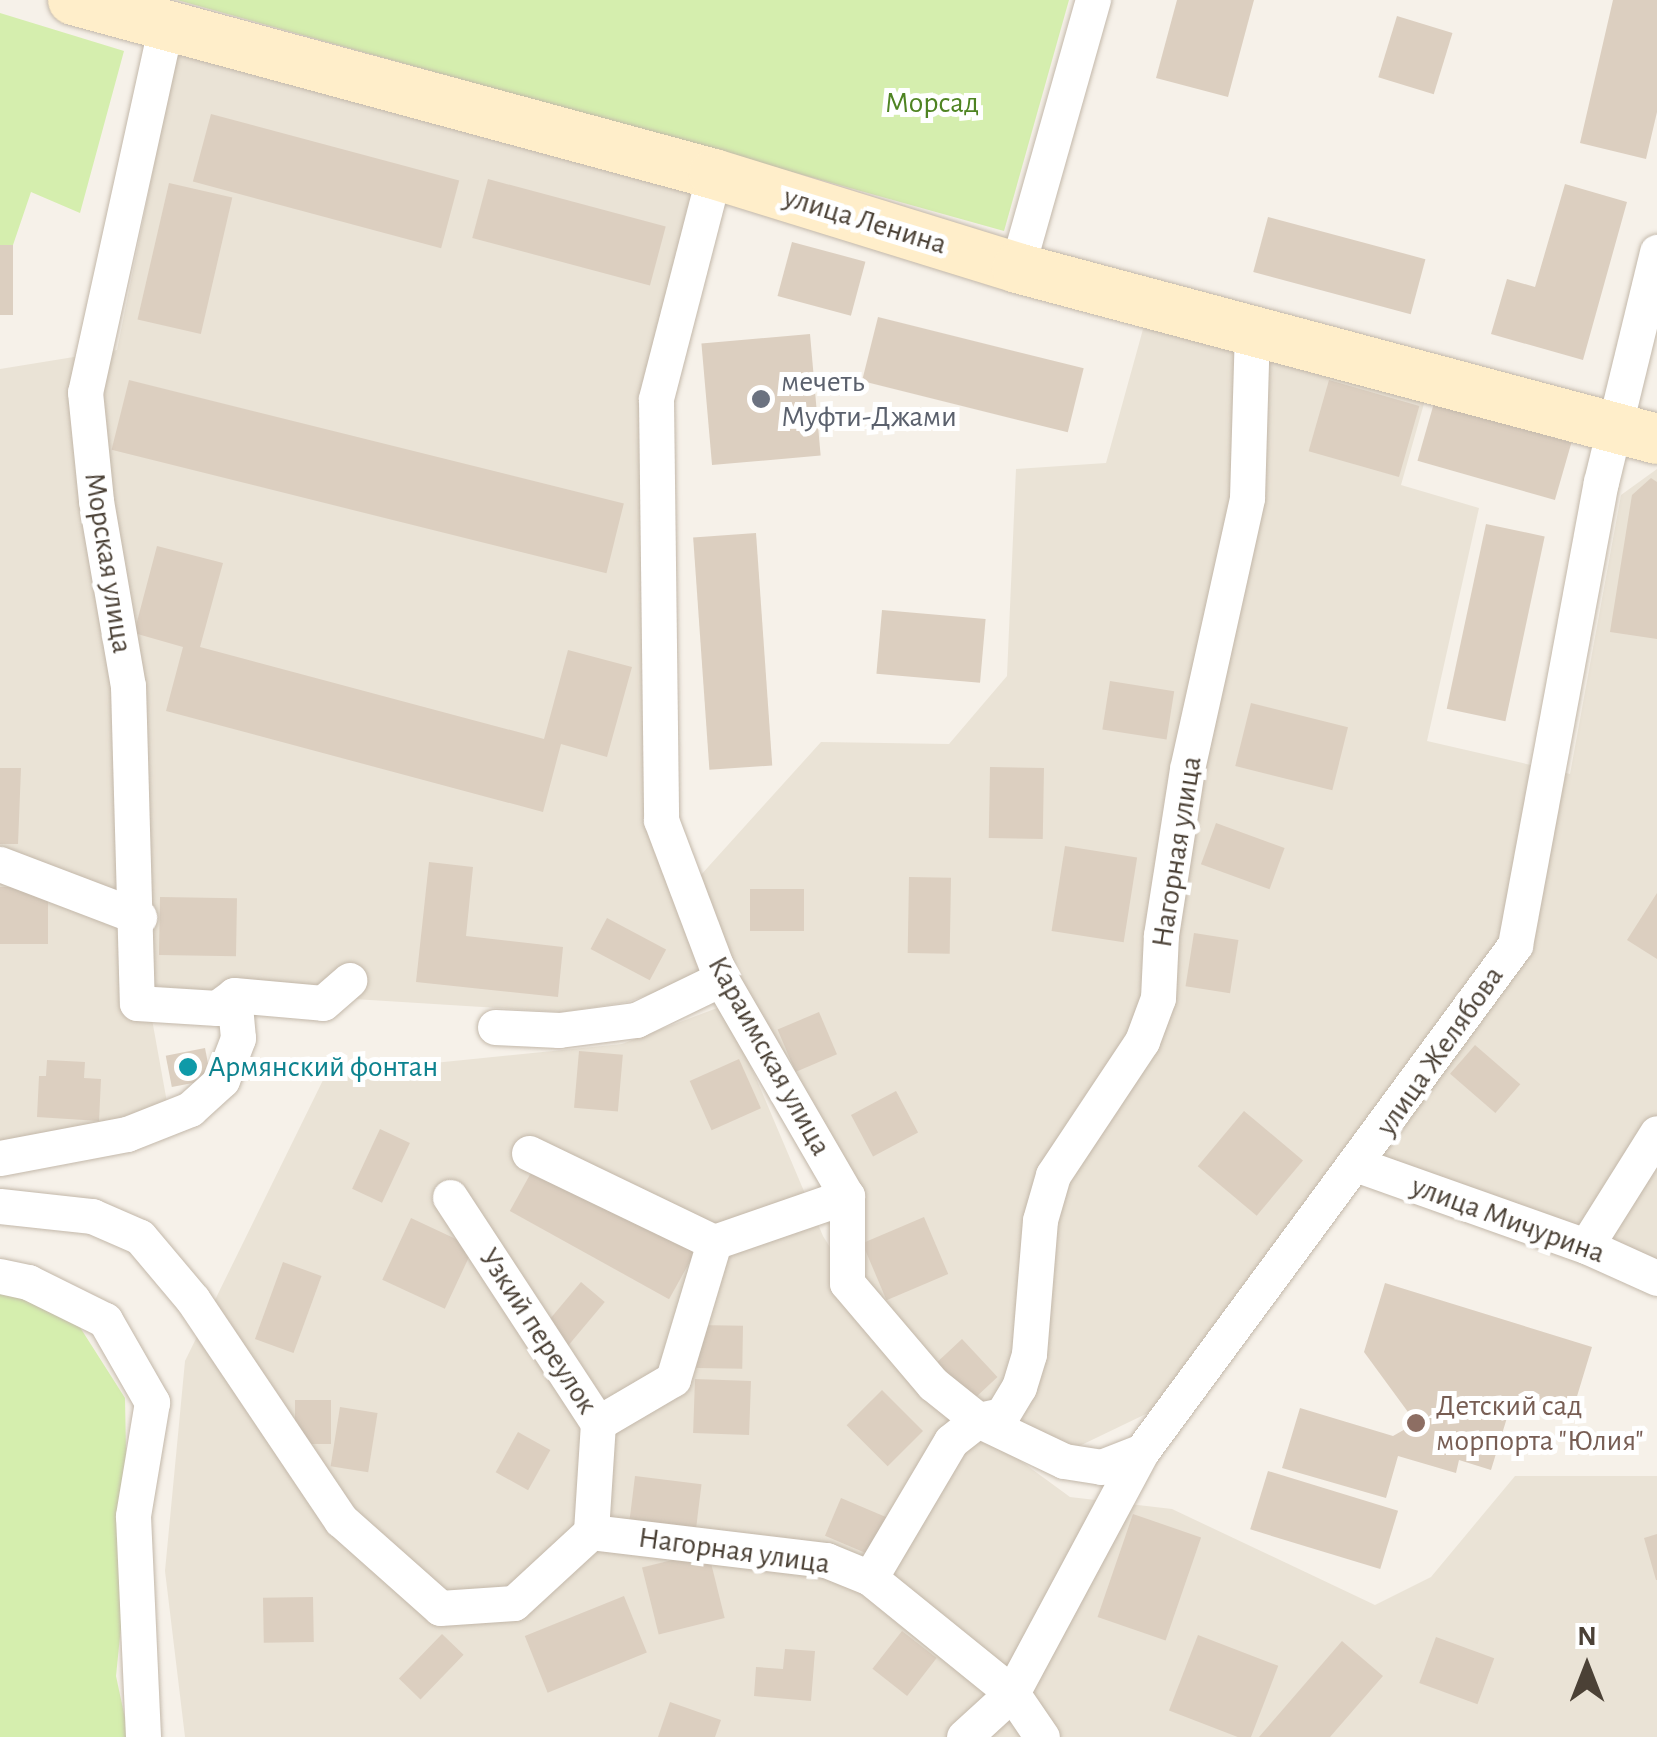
<!DOCTYPE html>
<meta charset="utf-8">
<style>
body{margin:0}
#map{position:relative;width:1657px;height:1737px;overflow:hidden;background:#f6f1e9;font-family:"Alegreya Sans",sans-serif}
div>[style]{position:absolute}
[style*='--x']{left:calc(var(--x)*1px);top:calc(var(--y)*1px);width:calc(var(--w)*1px);rotate:calc(var(--a)*1deg)}
.residential>*{inset:0;background:#eae3d6}
.green>*{inset:0;background:#d5eeae}
.building>*{inset:0;background:#dccfc0;transform-origin:0 0}
.roads{filter:drop-shadow(0 0 2px #c3b8aa) drop-shadow(0 0 2px #c3b8aa)}
.street>*{height:35px;margin:-17.5px;padding:0 17.5px;transform-origin:17.5px;border-radius:17.5px;background:#fff}
.secondary>*{height:50px;margin:-25px;padding:0 25px;transform-origin:25px;border-radius:25px;background:#ffeeca}
.dots>*{width:28px;height:28px;translate:-50% -50%;box-sizing:border-box;border:5px solid #fff;border-radius:50%}
span{translate:-50% -50%;white-space:nowrap;text-align:center;line-height:1.15;-webkit-text-stroke:10px #fff;paint-order:stroke}
.park-label{font-size:30px;color:#4e8322}
.street-label{font-size:30px;color:#4b4136}
.worship-label{font-size:30px;color:#5b616d}
.left{translate:0 -50%;text-align:left}
.culture-label{font-size:30px;color:#0d838f}
.education-label{font-size:30px;color:#785e54}
.north{position:absolute;left:1537px;top:1617px;width:100px;height:100px;-webkit-text-stroke:8px #fff;paint-order:stroke;rotate:0deg;font-size:28px;font-weight:700;line-height:40px;text-align:center;color:#4b4136}
.north::after{content:'';display:block;margin:auto;width:35px;height:45px;background:#4b4136;clip-path:polygon(50% 0,100% 100%,50% 72%,0 100%)}
</style>
<div id="map">
<div class="residential">
<i style="clip-path:polygon(179px 41px,696px 177px,640px 403px,653px 825px,706px 974px,628px 1002px,562px 1012px,146px 986px,168px 1108px,0 1144px,0 369px,117px 350px)"></i>
<i style="clip-path:polygon(1145px 322px,1425px 400px,1401px 485px,1479px 508px,1427px 741px,1570px 774px,1621px 495px,1657px 469px,1657px 1269px,1345px 1147px,1150px 1412px,1071px 1450px,968px 1407px,861px 1291px,845px 1193px,681px 897px,821px 742px,949px 744px,1007px 676px,1016px 469px,1106px 463px)"></i>
<i style="clip-path:polygon(725px 1005px,823px 1236px,914px 1383px,1070px 1497px,1172px 1509px,1375px 1605px,1431px 1577px,1515px 1476px,1657px 1476px,1657px 1737px,185px 1737px,165px 1571px,185px 1361px,326px 1074px,622px 1044px)"></i>
</div>
<div class="green">
<i style="clip-path:polygon(177px 0,1069px 0,1004px 231px)"></i>
<i style="clip-path:polygon(0 13px,124px 51px,80px 213px,31px 192px,13px 245px,0 245px)"></i>
<i style="clip-path:polygon(0 1289px,76px 1321px,125px 1398px,128px 1557px,116px 1676px,129px 1737px,0 1737px)"></i>
</div>
<div class="building">
<i style="clip-path:polygon(1177px 0,1254px 0,1228px 97px,1156px 78px)"></i>
<i style="clip-path:polygon(1613px 0,1657px 0,1657px 112px,1646px 159px,1580px 143px)"></i>
<i style="left:1397px;top:16px;width:58px;height:64px;rotate:17deg"></i>
<i style="left:211px;top:114px;width:257px;height:70px;rotate:15deg"></i>
<i style="left:488px;top:179px;width:184px;height:61px;rotate:15deg"></i>
<i style="left:169px;top:183px;width:65px;height:140px;rotate:13deg"></i>
<i style="clip-path:polygon(1565px 184px,1627px 202px,1583px 360px,1491px 334px,1507px 279px,1535px 287px)"></i>
<i style="left:1268px;top:217px;width:163px;height:57px;rotate:15deg"></i>
<i style="left:792px;top:242px;width:76px;height:56px;rotate:15deg"></i>
<i style="left:0;top:245px;width:13px;height:70px"></i>
<i style="left:878px;top:317px;width:212px;height:66px;rotate:14deg"></i>
<i style="left:810px;top:334px;width:122px;height:109px;rotate:85deg"></i>
<i style="left:129px;top:380px;width:510px;height:72px;rotate:14deg"></i>
<i style="left:1329px;top:380px;width:94px;height:74px;rotate:16deg"></i>
<i style="left:1434px;top:403px;width:143px;height:60px;rotate:16deg"></i>
<i style="clip-path:polygon(1651px 478px,1657px 482px,1657px 639px,1610px 632px,1632px 495px)"></i>
<i style="left:1486px;top:524px;width:60px;height:189px;rotate:12deg"></i>
<i style="left:756px;top:533px;width:233px;height:63px;rotate:86deg"></i>
<i style="clip-path:polygon(157px 546px,223px 563px,200px 647px,544px 739px,568px 650px,632px 667px,607px 757px,561px 744px,543px 812px,166px 711px,183px 647px,134px 633px)"></i>
<i style="left:882px;top:610px;width:104px;height:64px;rotate:5deg"></i>
<i style="left:1110px;top:681px;width:65px;height:49px;rotate:9deg"></i>
<i style="left:1251px;top:703px;width:100px;height:65px;rotate:14deg"></i>
<i style="left:990px;top:767px;width:54px;height:71px;rotate:1deg"></i>
<i style="clip-path:polygon(0 768px,21px 768px,18px 844px,0 844px)"></i>
<i style="left:1216px;top:823px;width:73px;height:44px;rotate:20deg"></i>
<i style="left:1065px;top:846px;width:73px;height:86px;rotate:9deg"></i>
<i style="clip-path:polygon(429px 862px,473px 867px,466px 936px,563px 947px,558px 997px,416px 982px)"></i>
<i style="left:909px;top:877px;width:42px;height:76px;rotate:1deg"></i>
<i style="left:0;top:887px;width:48px;height:57px"></i>
<i style="left:750px;top:889px;width:54px;height:42px"></i>
<i style="clip-path:polygon(1657px 893px,1657px 959px,1627px 940px)"></i>
<i style="left:160px;top:897px;width:77px;height:58px;rotate:1deg"></i>
<i style="left:607px;top:918px;width:67px;height:35px;rotate:28deg"></i>
<i style="left:1194px;top:933px;width:45px;height:54px;rotate:9deg"></i>
<i style="left:819px;top:1012px;width:46px;height:45px;rotate:67deg"></i>
<i style="left:1475px;top:1045px;width:60px;height:38px;rotate:41deg"></i>
<i style="left:205px;top:1048px;width:32px;height:40px;rotate:79deg"></i>
<i style="left:579px;top:1051px;width:44px;height:57px;rotate:5deg"></i>
<i style="left:739px;top:1059px;width:54px;height:54px;rotate:66deg"></i>
<i style="clip-path:polygon(47px 1060px,85px 1062px,84px 1078px,101px 1079px,99px 1121px,37px 1117px,39px 1076px,46px 1076px)"></i>
<i style="left:896px;top:1091px;width:47px;height:51px;rotate:62deg"></i>
<i style="left:1244px;top:1111px;width:77px;height:72px;rotate:40deg"></i>
<i style="left:380px;top:1129px;width:33px;height:66px;rotate:25deg"></i>
<i style="left:537px;top:1162px;width:182px;height:56px;rotate:29deg"></i>
<i style="left:924px;top:1217px;width:62px;height:67px;rotate:67deg"></i>
<i style="left:411px;top:1218px;width:69px;height:68px;rotate:25deg"></i>
<i style="left:283px;top:1262px;width:41px;height:82px;rotate:20deg"></i>
<i style="left:581px;top:1282px;width:31px;height:60px;rotate:40deg"></i>
<i style="clip-path:polygon(1385px 1283px,1592px 1347px,1571px 1416px,1513px 1398px,1491px 1470px,1459px 1460px,1456px 1473px,1398px 1456px,1386px 1498px,1282px 1468px,1300px 1408px,1393px 1436px,1416px 1423px,1364px 1352px)"></i>
<i style="left:697px;top:1325px;width:46px;height:43px;rotate:1deg"></i>
<i style="left:962px;top:1339px;width:52px;height:37px;rotate:47deg"></i>
<i style="left:695px;top:1379px;width:56px;height:54px;rotate:2deg"></i>
<i style="left:882px;top:1390px;width:58px;height:50px;rotate:45deg"></i>
<i style="left:295px;top:1400px;width:36px;height:44px"></i>
<i style="left:340px;top:1407px;width:38px;height:60px;rotate:9deg"></i>
<i style="left:518px;top:1432px;width:37px;height:46px;rotate:29deg"></i>
<i style="left:1268px;top:1471px;width:136px;height:61px;rotate:17deg"></i>
<i style="left:635px;top:1476px;width:67px;height:49px;rotate:7deg"></i>
<i style="left:841px;top:1498px;width:50px;height:41px;rotate:23deg"></i>
<i style="left:1133px;top:1514px;width:72px;height:109px;rotate:19deg"></i>
<i style="clip-path:polygon(1657px 1534px,1657px 1580px,1656px 1580px,1644px 1538px)"></i>
<i style="left:708px;top:1551px;width:69px;height:68px;rotate:76deg"></i>
<i style="left:624px;top:1596px;width:61px;height:107px;rotate:68deg"></i>
<i style="left:313px;top:1597px;width:45px;height:50px;rotate:89deg"></i>
<i style="left:902px;top:1631px;width:44px;height:48px;rotate:38deg"></i>
<i style="left:442px;top:1634px;width:30px;height:62px;rotate:44deg"></i>
<i style="left:1198px;top:1635px;width:86px;height:81px;rotate:21deg"></i>
<i style="left:1436px;top:1637px;width:62px;height:49px;rotate:20deg"></i>
<i style="clip-path:polygon(1342px 1641px,1383px 1676px,1330px 1737px,1259px 1737px)"></i>
<i style="clip-path:polygon(785px 1649px,815px 1651px,811px 1701px,754px 1696px,756px 1667px,783px 1669px)"></i>
<i style="clip-path:polygon(670px 1702px,721px 1720px,715px 1737px,658px 1737px)"></i>
</div>
<div class="roads">
<div class="street">
<i style="--x:165;--y:29;--w:372;--a:102.4"></i>
<i style="--x:85;--y:392;--w:110;--a:84.2"></i>
<i style="--x:96;--y:501;--w:188;--a:80.2"></i>
<i style="--x:128;--y:686;--w:317;--a:88.4"></i>
<i style="--x:137;--y:1003;--w:80;--a:3.6"></i>
<i style="--x:217;--y:1008;--w:21;--a:-37"></i>
<i style="--x:714;--y:174;--w:232;--a:104.5"></i>
<i style="--x:656;--y:399;--w:421;--a:89.3"></i>
<i style="--x:661;--y:820;--w:170;--a:69.3"></i>
<i style="--x:721;--y:979;--w:251;--a:59.9"></i>
<i style="--x:847;--y:1196;--w:87;--a:90"></i>
<i style="--x:847;--y:1283;--w:133;--a:49.6"></i>
<i style="--x:933;--y:1384;--w:58;--a:38.7"></i>
<i style="--x:978;--y:1420;--w:95;--a:25.5"></i>
<i style="--x:1064;--y:1461;--w:37;--a:9"></i>
<i style="--x:1101;--y:1467;--w:44;--a:-21.3"></i>
<i style="--x:1017;--y:268;--w:279;--a:-74.2"></i>
<i style="--x:0;--y:864;--w:149;--a:20.9"></i>
<i style="--x:495;--y:1027;--w:64;--a:2.7"></i>
<i style="--x:559;--y:1030;--w:78;--a:-7.4"></i>
<i style="--x:636;--y:1020;--w:94;--a:-25.8"></i>
<i style="--x:529;--y:1153;--w:205;--a:25.7"></i>
<i style="--x:714;--y:1242;--w:141;--a:-19.1"></i>
<i style="--x:0;--y:1158;--w:129;--a:-10.7"></i>
<i style="--x:127;--y:1134;--w:68;--a:-21.6"></i>
<i style="--x:190;--y:1109;--w:43;--a:-42.2"></i>
<i style="--x:222;--y:1080;--w:45;--a:-69.1"></i>
<i style="--x:238;--y:1038;--w:43;--a:-95.3"></i>
<i style="--x:234;--y:995;--w:89;--a:5.1"></i>
<i style="--x:323;--y:1003;--w:35;--a:-41"></i>
<i style="--x:1358;--y:1165;--w:242;--a:19.6"></i>
<i style="--x:1586;--y:1246;--w:78;--a:24.3"></i>
<i style="--x:450;--y:1197;--w:270;--a:56.8"></i>
<i style="--x:598;--y:1423;--w:109;--a:93.7"></i>
<i style="--x:0;--y:1206;--w:93;--a:6.2"></i>
<i style="--x:92;--y:1216;--w:52;--a:23.6"></i>
<i style="--x:140;--y:1237;--w:82;--a:49.9"></i>
<i style="--x:193;--y:1300;--w:265;--a:56.1"></i>
<i style="--x:341;--y:1520;--w:132;--a:41.6"></i>
<i style="--x:440;--y:1608;--w:74;--a:-3.9"></i>
<i style="--x:514;--y:1603;--w:105;--a:-42.7"></i>
<i style="--x:591;--y:1532;--w:237;--a:6.8"></i>
<i style="--x:826;--y:1560;--w:48;--a:22.2"></i>
<i style="--x:870;--y:1578;--w:159;--a:-59.4"></i>
<i style="--x:951;--y:1441;--w:34;--a:-38"></i>
<i style="--x:978;--y:1420;--w:25;--a:-12"></i>
<i style="--x:1002;--y:1415;--w:33;--a:-59"></i>
<i style="--x:1019;--y:1387;--w:34;--a:-73"></i>
<i style="--x:1029;--y:1354;--w:134;--a:-85.3"></i>
<i style="--x:1040;--y:1220;--w:47;--a:-73.9"></i>
<i style="--x:1053;--y:1175;--w:161;--a:-56.4"></i>
<i style="--x:1142;--y:1041;--w:46;--a:-69.6"></i>
<i style="--x:1158;--y:998;--w:63;--a:-87.3"></i>
<i style="--x:1161;--y:935;--w:168;--a:-81.1"></i>
<i style="--x:1187;--y:769;--w:278;--a:-77.5"></i>
<i style="--x:1247;--y:498;--w:167;--a:-88.3"></i>
<i style="--x:1586;--y:1246;--w:133;--a:-57.9"></i>
<i style="--x:0;--y:1276;--w:29;--a:12"></i>
<i style="--x:28;--y:1282;--w:86;--a:26.3"></i>
<i style="--x:105;--y:1320;--w:95;--a:60.2"></i>
<i style="--x:152;--y:1402;--w:116;--a:99.5"></i>
<i style="--x:133;--y:1516;--w:221;--a:87.4"></i>
<i style="--x:598;--y:1423;--w:87;--a:-30.4"></i>
<i style="--x:673;--y:1379;--w:143;--a:-73.3"></i>
<i style="--x:870;--y:1578;--w:183;--a:39"></i>
<i style="--x:1012;--y:1693;--w:53;--a:55.7"></i>
<i style="--x:964;--y:1737;--w:65;--a:-42.5"></i>
<i style="--x:1012;--y:1693;--w:275;--a:-61.8"></i>
<i style="--x:1142;--y:1451;--w:629;--a:-53.6"></i>
<i style="--x:1515;--y:945;--w:471;--a:-79.5"></i>
<i style="--x:1601;--y:482;--w:237;--a:-76.3"></i>
</div>
<div class="secondary">
<i style="--x:73;--y:0;--w:664;--a:15.19"></i>
<i style="--x:714;--y:174;--w:317;--a:17.2"></i>
<i style="--x:1017;--y:268;--w:662;--a:14.96"></i>
</div>
</div>
<div class="dots">
<i style="left:761px;top:399px;background:#6b7280"></i>
<i style="left:188px;top:1067px;background:#0f9aa8"></i>
<i style="left:1416px;top:1423px;background:#8d6e63"></i>
</div>
<div class="park-label">
<span style="left:932px;top:103px">Морсад</span>
</div>
<div class="street-label">
<span style="left:865px;top:221px;rotate:17deg">улица Ленина</span>
<span style="left:108px;top:563px;rotate:81deg">Морская улица</span>
<span style="left:1177px;top:852px;rotate:-81deg">Нагорная улица</span>
<span style="left:1440px;top:1051px;rotate:-55deg">улица Желябова</span>
<span style="left:769px;top:1056px;rotate:61deg">Караимская улица</span>
<span style="left:1508px;top:1220px;rotate:20deg">улица Мичурина</span>
<span style="left:538px;top:1331px;rotate:57deg">Узкий переулок</span>
<span style="left:734px;top:1551px;rotate:8deg">Нагорная улица</span>
</div>
<div class="worship-label">
<span class="left" style="left:781px;top:399px">мечеть<br>Муфти-Джами</span>
</div>
<div class="culture-label">
<span class="left" style="left:208px;top:1067px">Армянский фонтан</span>
</div>
<div class="education-label">
<span class="left" style="left:1436px;top:1423px">Детский сад<br>морпорта "Юлия"</span>
</div>
<div class="north">N</div>
</div>
